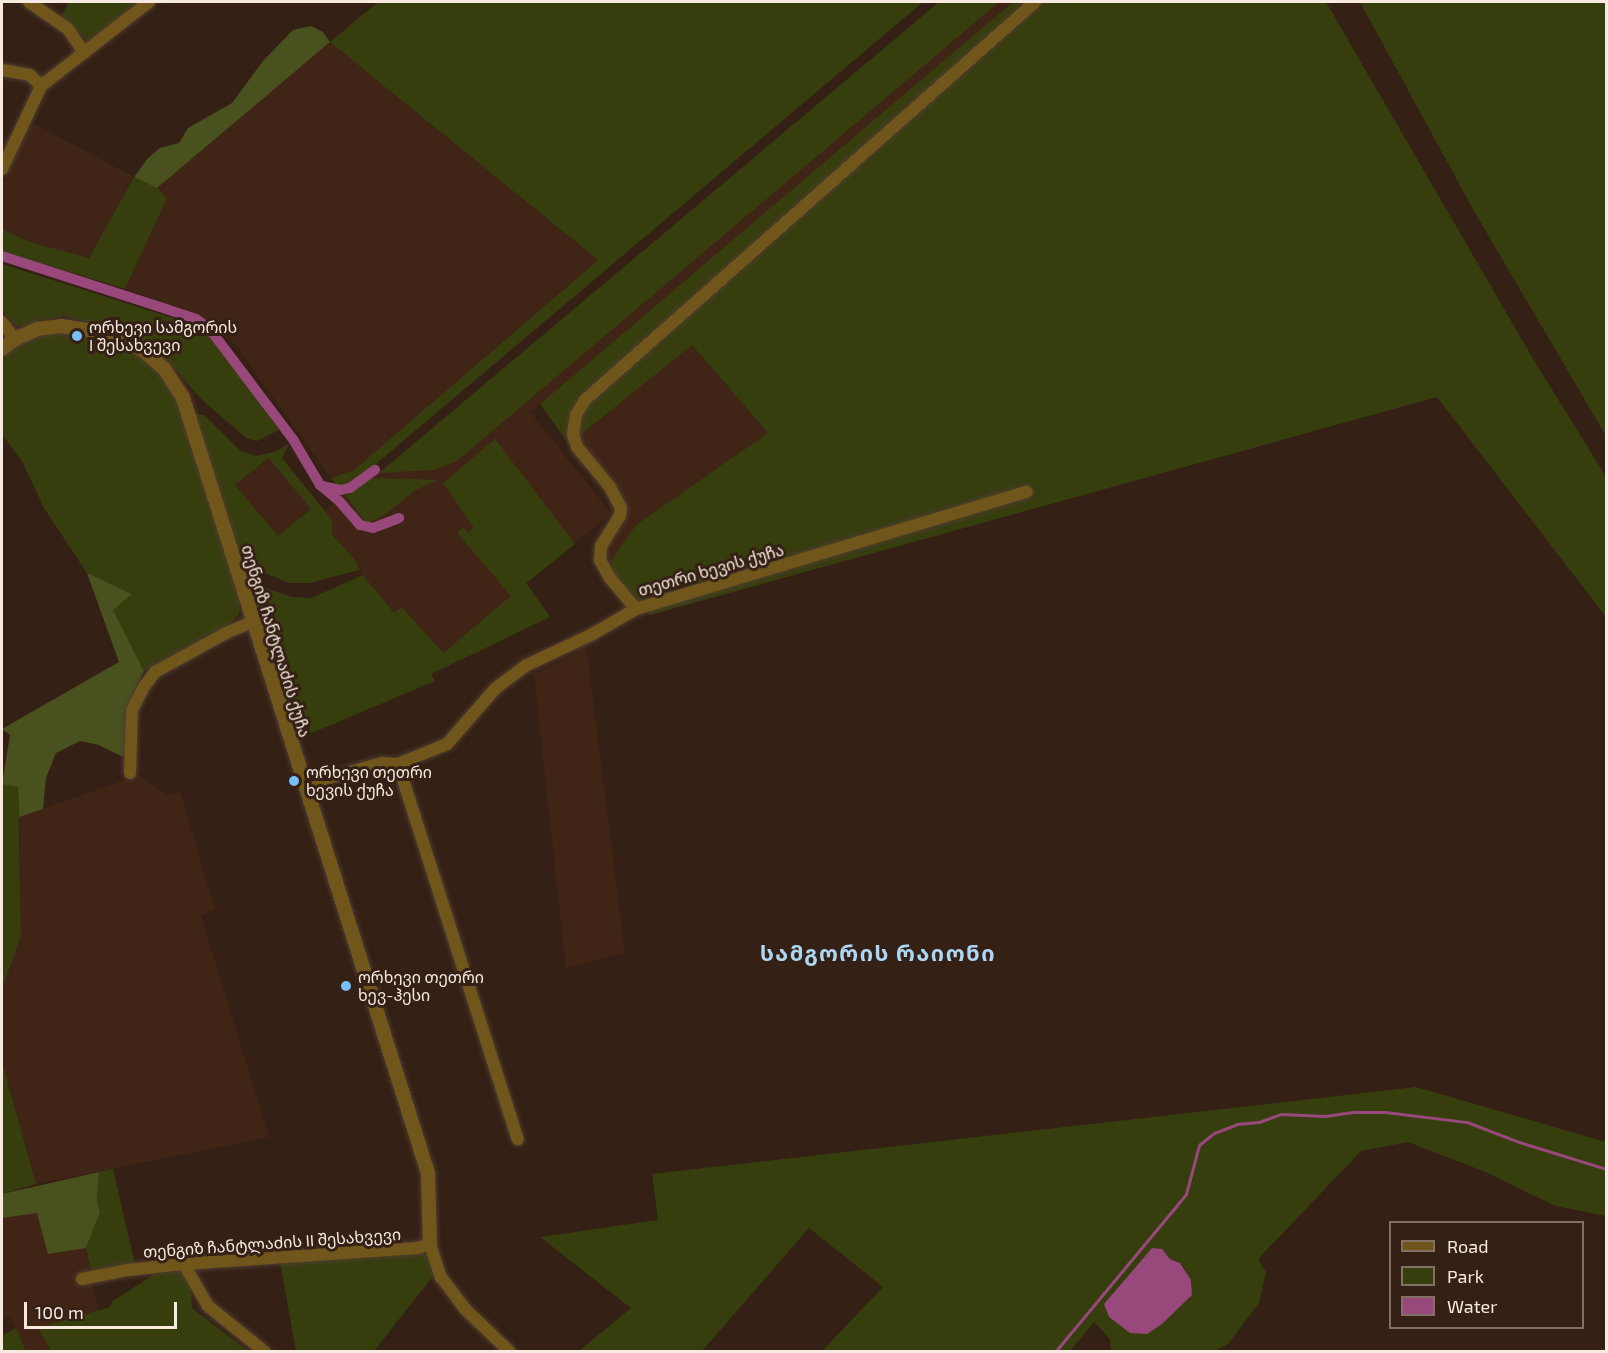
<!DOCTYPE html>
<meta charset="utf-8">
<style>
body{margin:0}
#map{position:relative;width:1608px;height:1353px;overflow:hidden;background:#342014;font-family:"Exo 2","Noto Sans Georgian",sans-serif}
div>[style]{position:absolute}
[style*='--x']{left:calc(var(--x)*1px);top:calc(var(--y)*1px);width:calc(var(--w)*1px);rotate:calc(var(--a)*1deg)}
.built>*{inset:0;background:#402516}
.green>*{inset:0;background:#373e0e}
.forest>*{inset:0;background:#49521e}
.water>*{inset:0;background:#98487b}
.stream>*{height:3px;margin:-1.5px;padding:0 1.5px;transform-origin:1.5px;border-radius:1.5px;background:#98487b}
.canal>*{height:10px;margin:-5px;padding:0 5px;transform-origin:5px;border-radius:5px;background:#98487b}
.roads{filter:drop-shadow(0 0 2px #4f3c31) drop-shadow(0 0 2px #4f3c31)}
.minor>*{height:12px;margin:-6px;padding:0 6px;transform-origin:6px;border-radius:6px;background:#70561a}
.tertiary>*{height:14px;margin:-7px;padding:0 7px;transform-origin:7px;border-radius:7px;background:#70561a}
.dots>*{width:16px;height:16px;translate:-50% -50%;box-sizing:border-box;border:3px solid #342014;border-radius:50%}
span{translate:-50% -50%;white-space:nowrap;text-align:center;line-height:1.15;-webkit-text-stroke:6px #342014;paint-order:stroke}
.poi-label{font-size:16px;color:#f8e9e1}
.left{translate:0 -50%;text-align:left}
.street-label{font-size:16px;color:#f8e9e1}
.district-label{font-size:22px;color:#add5f4;font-weight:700;letter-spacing:1.5px}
.frame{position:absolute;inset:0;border:3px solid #f8e9e1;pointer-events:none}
.legend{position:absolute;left:1389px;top:1221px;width:195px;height:108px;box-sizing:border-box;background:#342014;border:2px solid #827066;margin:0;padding:8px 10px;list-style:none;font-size:18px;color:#f8e9e1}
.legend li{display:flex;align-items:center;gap:12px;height:30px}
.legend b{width:30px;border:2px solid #827066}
.scale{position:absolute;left:24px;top:1302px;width:153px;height:27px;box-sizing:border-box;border:3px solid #f8e9e1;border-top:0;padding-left:8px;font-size:18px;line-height:21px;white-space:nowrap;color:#f8e9e1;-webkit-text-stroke:4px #342014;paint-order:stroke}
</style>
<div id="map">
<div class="built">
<i style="clip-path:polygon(998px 2px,1016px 2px,530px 412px,611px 513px,443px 653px,402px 607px,394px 613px,359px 570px,356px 561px,311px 509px,278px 537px,235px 485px,289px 444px,282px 458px,325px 511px,342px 495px,357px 490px,379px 473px,444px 465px)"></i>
<i style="clip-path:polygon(330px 42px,598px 260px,354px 470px,331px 478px,234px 343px,214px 325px,194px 313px,125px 289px,167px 198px,157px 188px)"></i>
<i style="clip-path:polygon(29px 121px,134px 177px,89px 258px,30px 242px,2px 229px,2px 185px)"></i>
<i style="clip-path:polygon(692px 345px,768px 433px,636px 525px,613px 573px,607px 563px,606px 546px,617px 508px,569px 444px)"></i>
<i style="clip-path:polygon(586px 647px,625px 953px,566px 968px,534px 674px)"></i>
<i style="clip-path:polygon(139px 775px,167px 795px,180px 792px,215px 909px,201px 916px,269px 1137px,36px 1184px,2px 1062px,2px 989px,21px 936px,19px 817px)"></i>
<i style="clip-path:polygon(37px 1212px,48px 1254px,86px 1248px,98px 1311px,39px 1328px,51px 1351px,26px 1351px,11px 1318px,2px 1317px,2px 1218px)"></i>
</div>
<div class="green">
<i style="clip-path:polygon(69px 2px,141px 2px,89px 42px,61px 17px)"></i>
<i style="clip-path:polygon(378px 2px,923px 2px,364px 474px,349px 485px,337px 485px,331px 478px,354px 470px,598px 260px,330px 42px)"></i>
<i style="clip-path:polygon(939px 2px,999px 2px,457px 461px,433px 470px,379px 473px)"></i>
<i style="clip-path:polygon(1013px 2px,1326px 2px,1532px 357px,1606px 477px,1606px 617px,1437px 397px,650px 615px,613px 573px,612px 560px,619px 549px,636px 525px,768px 433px,692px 345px,569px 444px,540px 404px)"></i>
<i style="clip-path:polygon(1360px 2px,1606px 2px,1606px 436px,1474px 211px)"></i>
<i style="clip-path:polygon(134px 177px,157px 188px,167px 198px,125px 289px,2px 251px,2px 229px,30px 242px,89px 258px)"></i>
<i style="clip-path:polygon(2px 264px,192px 324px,213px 338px,279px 430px,257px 441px,246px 438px,201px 399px,173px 367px,145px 346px,112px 329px,64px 316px,35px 321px,22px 327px,16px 326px,2px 310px)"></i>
<i style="clip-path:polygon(61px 332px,99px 340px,139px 356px,162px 376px,176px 398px,240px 602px,239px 614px,232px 622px,144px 671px,113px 610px,131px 594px,87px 573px,44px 508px,23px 463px,2px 434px,2px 357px,17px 342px,41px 334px)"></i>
<i style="clip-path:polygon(evenodd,194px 414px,204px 415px,241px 451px,256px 456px,274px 452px,289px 444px,282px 458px,332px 520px,332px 534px,356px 561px,359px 570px,310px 583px,289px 583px,265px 573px,252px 562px,238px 547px,194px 414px,269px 458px,311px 509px,278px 536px,235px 485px,269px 458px)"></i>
<i style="clip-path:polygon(495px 439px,575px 544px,526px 583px,550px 617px,431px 674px,435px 681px,293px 741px,246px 576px,266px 588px,292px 597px,311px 598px,363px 575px,394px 613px,402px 607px,443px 653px,511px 596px,457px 533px,463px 527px,468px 533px,474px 528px,443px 483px)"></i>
<i style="clip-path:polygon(371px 478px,437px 480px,414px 491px,387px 513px,367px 524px,346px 496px)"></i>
<i style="clip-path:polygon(2px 784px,18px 787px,21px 936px,2px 989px)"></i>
<i style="clip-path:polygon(2px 1062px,36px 1184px,2px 1194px)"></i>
<i style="clip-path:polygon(evenodd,1416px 1087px,1606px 1142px,1606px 1216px,1556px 1206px,1483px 1171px,1408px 1142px,1361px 1151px,1258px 1259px,1266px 1272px,1259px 1303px,1228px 1344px,1214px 1351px,1111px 1351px,1110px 1339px,1094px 1322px,1070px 1351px,822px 1351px,883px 1287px,809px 1228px,702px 1351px,579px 1351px,631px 1308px,540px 1237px,658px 1220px,652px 1174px,1416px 1087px,1162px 1249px,1170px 1259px,1180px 1263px,1191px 1280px,1192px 1295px,1162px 1249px)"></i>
<i style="clip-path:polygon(113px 1169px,135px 1264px,91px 1272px,86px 1248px,100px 1212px,97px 1200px,99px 1172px)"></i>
<i style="clip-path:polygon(424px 1252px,430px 1256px,434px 1275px,374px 1351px,296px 1351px,280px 1262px)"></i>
<i style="clip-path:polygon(190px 1269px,192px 1308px,248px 1351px,51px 1351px,38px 1328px,110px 1307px,113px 1301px,153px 1275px)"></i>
<i style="clip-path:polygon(16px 1328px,26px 1351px,2px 1351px,2px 1336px)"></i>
</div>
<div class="forest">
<i style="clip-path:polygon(311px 26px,323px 32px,330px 42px,157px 188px,134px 177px,148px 158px,160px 148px,179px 143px,188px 128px,232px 103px,263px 61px,293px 30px)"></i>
<i style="clip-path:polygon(87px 573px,132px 594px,113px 610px,144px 671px,125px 711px,127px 759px,99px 745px,80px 741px,56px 753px,46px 778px,43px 809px,19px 817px,18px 787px,2px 784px,10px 735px,2px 729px,119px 662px)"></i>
<i style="clip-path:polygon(99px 1172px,97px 1200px,100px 1212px,86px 1248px,48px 1254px,37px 1213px,2px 1218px,2px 1194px)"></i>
</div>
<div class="water">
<i style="clip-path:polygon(1152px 1248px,1162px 1249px,1170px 1259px,1180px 1263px,1191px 1280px,1192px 1295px,1162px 1324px,1147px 1334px,1130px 1333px,1109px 1317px,1104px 1304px)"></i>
</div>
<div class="stream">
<i style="--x:1055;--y:1352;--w:205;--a:-50.3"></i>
<i style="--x:1186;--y:1194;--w:51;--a:-75.1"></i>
<i style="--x:1199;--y:1145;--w:19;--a:-39"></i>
<i style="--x:1214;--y:1133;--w:25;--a:-21"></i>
<i style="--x:1237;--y:1124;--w:22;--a:-5"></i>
<i style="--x:1259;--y:1122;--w:23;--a:-20"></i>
<i style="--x:1281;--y:1114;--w:44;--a:2.6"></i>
<i style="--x:1325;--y:1116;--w:30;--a:-8"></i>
<i style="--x:1355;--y:1112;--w:30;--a:0"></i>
<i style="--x:1385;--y:1112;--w:83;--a:7"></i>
<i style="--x:1467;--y:1122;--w:56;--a:21"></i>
<i style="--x:1519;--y:1142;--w:91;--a:17.2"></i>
</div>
<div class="canal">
<i style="--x:2;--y:256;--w:172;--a:17.9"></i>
<i style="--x:166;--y:309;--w:32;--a:18"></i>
<i style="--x:196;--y:319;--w:16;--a:35"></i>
<i style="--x:209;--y:328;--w:141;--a:53"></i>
<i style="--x:294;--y:441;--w:51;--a:59.4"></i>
<i style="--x:320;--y:485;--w:26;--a:40"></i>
<i style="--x:340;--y:502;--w:30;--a:49"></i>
<i style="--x:360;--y:525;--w:13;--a:13"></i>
<i style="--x:373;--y:528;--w:28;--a:-21"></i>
<i style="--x:322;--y:486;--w:19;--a:12"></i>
<i style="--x:341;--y:490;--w:9;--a:-13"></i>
<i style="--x:350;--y:488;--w:31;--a:-36"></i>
</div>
<div class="roads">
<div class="minor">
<i style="--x:29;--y:2;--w:47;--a:34.7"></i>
<i style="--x:68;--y:29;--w:29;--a:56"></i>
<i style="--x:2;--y:70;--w:28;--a:10"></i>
<i style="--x:30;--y:75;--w:16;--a:45"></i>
<i style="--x:2;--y:169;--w:92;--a:-64.8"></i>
<i style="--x:41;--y:86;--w:137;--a:-37.9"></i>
<i style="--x:2;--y:322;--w:21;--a:53"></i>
<i style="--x:636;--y:609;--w:40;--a:-130"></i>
<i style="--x:610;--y:578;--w:21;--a:-119"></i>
<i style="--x:600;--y:560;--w:14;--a:-86"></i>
<i style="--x:601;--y:546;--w:36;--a:-58"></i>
<i style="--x:620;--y:516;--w:8;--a:-83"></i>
<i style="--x:621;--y:508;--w:24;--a:-118"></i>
<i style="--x:610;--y:487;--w:52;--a:-129.5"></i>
<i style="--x:577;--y:447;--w:14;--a:-107"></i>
<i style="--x:573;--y:434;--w:19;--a:-81"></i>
<i style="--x:576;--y:415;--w:17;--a:-59"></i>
<i style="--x:585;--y:400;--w:601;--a:-41.49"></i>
<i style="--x:398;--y:764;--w:394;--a:72.3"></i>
<i style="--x:130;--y:773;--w:63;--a:-88.2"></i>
<i style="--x:132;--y:710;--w:25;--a:-63"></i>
<i style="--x:143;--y:688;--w:20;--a:-53"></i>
<i style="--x:155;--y:672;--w:81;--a:-28.8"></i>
<i style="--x:226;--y:633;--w:28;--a:-23"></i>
<i style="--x:303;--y:782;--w:15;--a:-4"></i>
<i style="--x:318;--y:781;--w:66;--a:-15.7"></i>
<i style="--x:382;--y:763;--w:16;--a:4"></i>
<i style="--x:398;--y:764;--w:53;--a:-22.2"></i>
<i style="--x:447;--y:744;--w:74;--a:-48.8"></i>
<i style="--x:496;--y:688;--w:36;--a:-37"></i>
<i style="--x:525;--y:666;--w:73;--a:-25.2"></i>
<i style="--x:591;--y:635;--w:52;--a:-30"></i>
<i style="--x:636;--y:609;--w:408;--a:-16.7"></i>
<i style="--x:184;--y:1264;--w:48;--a:60.3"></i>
<i style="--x:208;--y:1306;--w:73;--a:38.9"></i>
<i style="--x:82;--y:1279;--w:47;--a:-11.1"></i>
<i style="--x:128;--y:1270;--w:56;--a:-6.1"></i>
<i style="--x:184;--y:1264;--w:234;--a:-3.9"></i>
<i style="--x:417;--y:1248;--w:14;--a:-17"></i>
<i style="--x:430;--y:1244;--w:35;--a:72"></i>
<i style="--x:441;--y:1277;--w:40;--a:53"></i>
<i style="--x:465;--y:1309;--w:62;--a:43.7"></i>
</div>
<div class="tertiary">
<i style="--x:2;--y:349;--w:16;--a:-38"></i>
<i style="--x:15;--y:339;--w:24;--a:-24"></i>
<i style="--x:37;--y:329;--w:24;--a:-7"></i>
<i style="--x:61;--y:326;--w:40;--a:8.5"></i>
<i style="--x:101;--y:332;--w:46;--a:23.2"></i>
<i style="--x:143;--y:350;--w:30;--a:42"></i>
<i style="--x:165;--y:370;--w:33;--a:57"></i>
<i style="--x:183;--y:398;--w:813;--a:72.46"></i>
<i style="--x:428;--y:1173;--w:71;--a:88.4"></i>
</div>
</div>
<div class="dots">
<i style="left:77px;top:336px;background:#76c0f7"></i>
<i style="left:294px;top:781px;background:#76c0f7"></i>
<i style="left:346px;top:986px;background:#76c0f7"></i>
</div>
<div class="poi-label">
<span class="left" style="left:89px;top:336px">ორხევი სამგორის<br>I შესახვევი</span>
<span class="left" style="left:306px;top:781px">ორხევი თეთრი<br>ხევის ქუჩა</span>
<span class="left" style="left:358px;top:986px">ორხევი თეთრი<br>ხევ-ჰესი</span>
</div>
<div class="street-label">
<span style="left:711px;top:570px;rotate:-16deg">თეთრი ხევის ქუჩა</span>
<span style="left:276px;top:641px;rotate:73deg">თენგიზ ჩანტლაძის ქუჩა</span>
<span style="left:272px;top:1243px;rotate:-4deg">თენგიზ ჩანტლაძის II შესახვევი</span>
</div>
<div class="district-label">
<span style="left:878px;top:953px">სამგორის რაიონი</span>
</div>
<div class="frame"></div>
<ul class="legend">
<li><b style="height:8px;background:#70561a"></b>Road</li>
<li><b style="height:16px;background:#373e0e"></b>Park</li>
<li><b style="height:16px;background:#98487b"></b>Water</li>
</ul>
<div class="scale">100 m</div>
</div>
